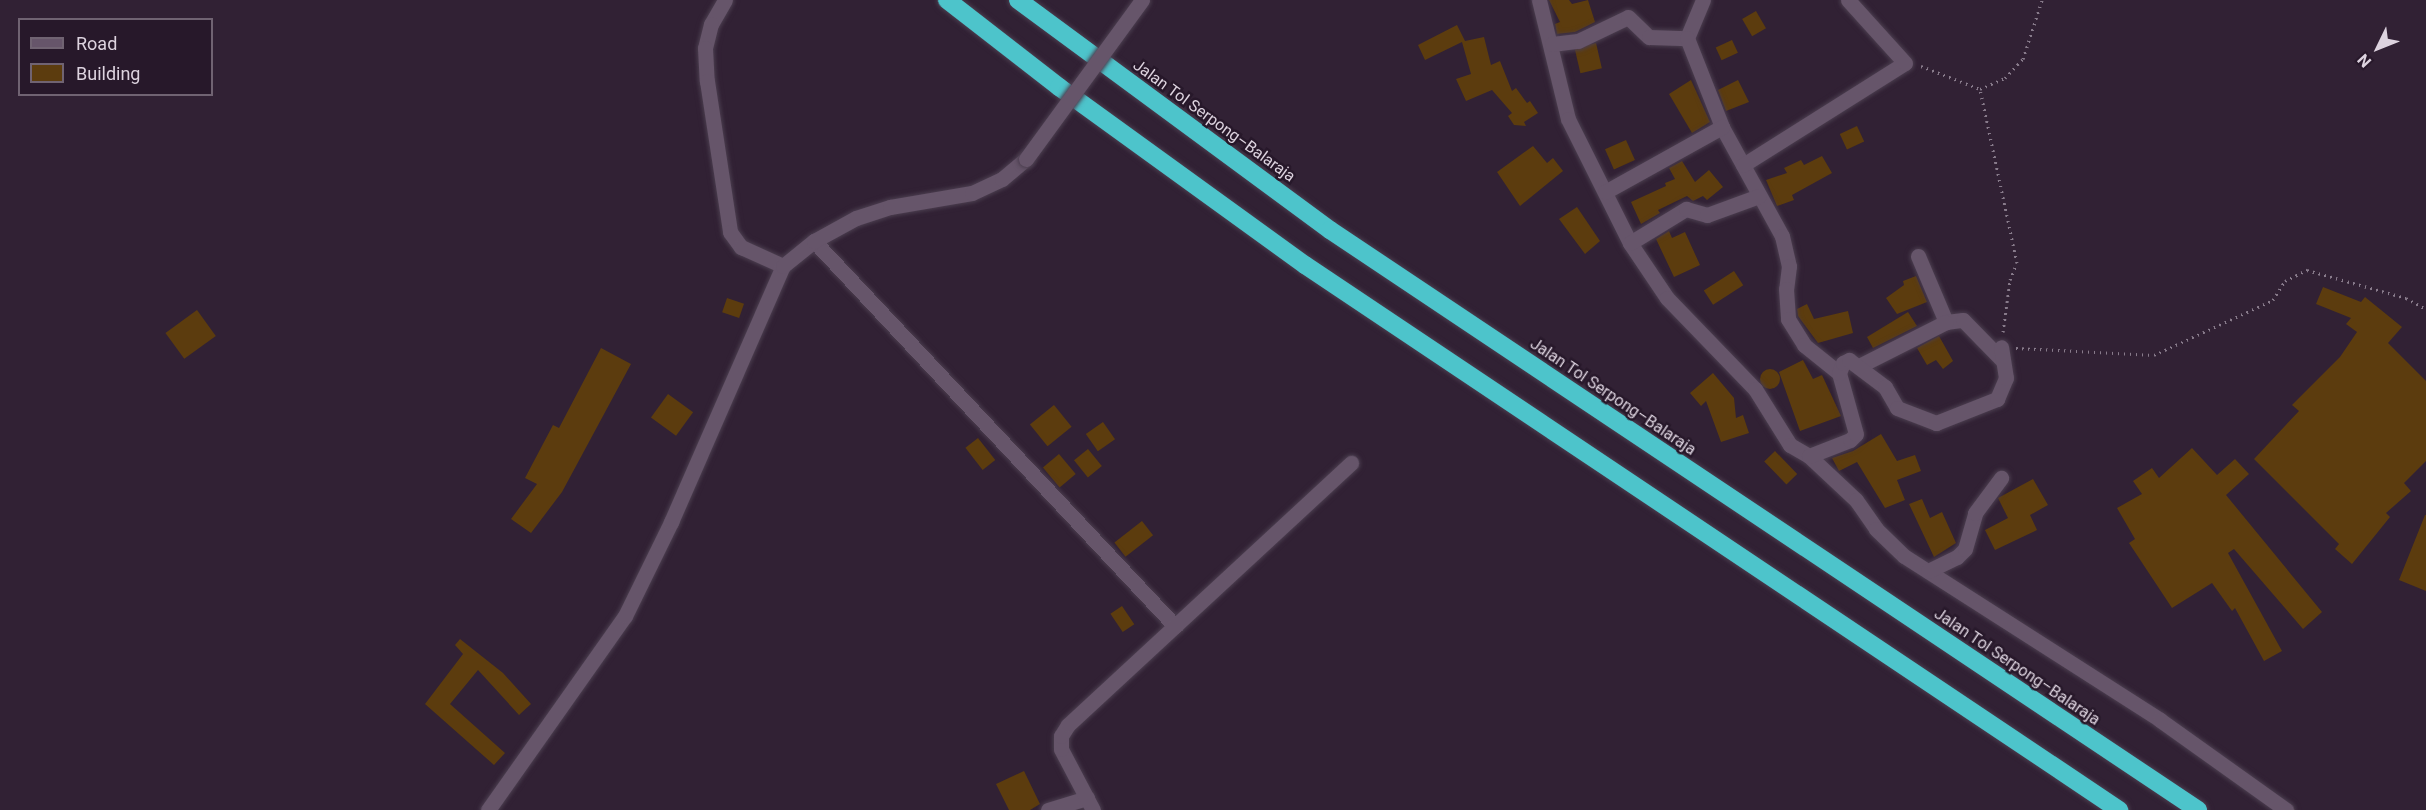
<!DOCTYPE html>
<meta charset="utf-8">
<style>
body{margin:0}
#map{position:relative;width:2426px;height:810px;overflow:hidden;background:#312134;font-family:Roboto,sans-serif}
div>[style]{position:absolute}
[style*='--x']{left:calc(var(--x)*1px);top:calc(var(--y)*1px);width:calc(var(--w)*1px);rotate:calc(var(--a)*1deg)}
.building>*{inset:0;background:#5c3c0e;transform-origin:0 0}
.round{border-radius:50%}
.path>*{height:3px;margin-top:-1.5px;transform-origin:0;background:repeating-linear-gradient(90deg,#887b8b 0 1.5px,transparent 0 6px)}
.roads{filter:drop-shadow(0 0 2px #4b3e4f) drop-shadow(0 0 2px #4b3e4f)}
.minor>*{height:15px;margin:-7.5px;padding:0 7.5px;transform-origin:7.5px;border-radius:7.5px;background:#66556a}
.highway>*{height:18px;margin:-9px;padding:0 9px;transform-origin:9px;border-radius:9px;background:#4dc4cb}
.bridges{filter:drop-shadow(0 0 2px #4b3e4f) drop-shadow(0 0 2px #4b3e4f)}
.minor-bridge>*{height:15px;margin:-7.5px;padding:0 7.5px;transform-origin:7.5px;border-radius:7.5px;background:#66556a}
span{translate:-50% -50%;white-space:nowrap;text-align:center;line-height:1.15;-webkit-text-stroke:5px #27182a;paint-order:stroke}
.street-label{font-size:16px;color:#ddd3df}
.legend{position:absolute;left:18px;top:18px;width:195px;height:78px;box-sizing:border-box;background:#27182a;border:2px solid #706372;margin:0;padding:8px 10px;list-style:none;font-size:18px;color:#ddd3df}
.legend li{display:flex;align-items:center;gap:12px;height:30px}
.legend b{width:30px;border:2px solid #706372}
.north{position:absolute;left:2348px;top:18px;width:60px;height:60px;-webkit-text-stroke:4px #27182a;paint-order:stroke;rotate:227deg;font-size:16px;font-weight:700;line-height:24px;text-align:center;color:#ddd3df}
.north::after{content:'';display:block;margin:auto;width:21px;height:27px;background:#ddd3df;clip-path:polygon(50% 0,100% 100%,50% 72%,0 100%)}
</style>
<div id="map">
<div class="building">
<i style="clip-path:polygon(1549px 0,1569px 0,1572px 4px,1588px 0,1595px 22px,1575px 32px,1557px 34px,1555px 24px,1560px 22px)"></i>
<i style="left:1756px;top:11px;width:20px;height:16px;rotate:60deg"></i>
<i style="clip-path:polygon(1457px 25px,1465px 41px,1484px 37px,1491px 65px,1500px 61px,1512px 91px,1516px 88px,1527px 103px,1530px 101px,1538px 113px,1524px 122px,1526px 126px,1514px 125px,1508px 116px,1512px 113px,1492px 90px,1466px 101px,1456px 79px,1471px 74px,1462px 42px,1425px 60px,1418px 45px)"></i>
<i style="left:1732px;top:40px;width:14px;height:18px;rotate:65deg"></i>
<i style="left:1596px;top:43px;width:26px;height:22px;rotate:77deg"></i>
<i style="clip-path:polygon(1691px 80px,1710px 122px,1692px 133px,1669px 94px)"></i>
<i style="clip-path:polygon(1738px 80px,1749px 102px,1726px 111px,1718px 90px)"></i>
<i style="left:1857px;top:126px;width:17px;height:19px;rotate:65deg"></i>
<i style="left:1626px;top:140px;width:22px;height:23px;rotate:66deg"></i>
<i style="clip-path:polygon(1533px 146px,1547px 163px,1553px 158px,1563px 171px,1520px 206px,1497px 172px)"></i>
<i style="clip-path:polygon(1822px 156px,1832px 173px,1792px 195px,1794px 200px,1777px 206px,1766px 180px,1787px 173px,1784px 168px,1801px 160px,1804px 165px)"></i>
<i style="clip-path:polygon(1682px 161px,1695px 182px,1709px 170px,1723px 187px,1707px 200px,1703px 196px,1693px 201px,1687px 196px,1658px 210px,1660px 213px,1641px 224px,1631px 202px,1666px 186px,1665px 183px,1675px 179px,1669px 168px)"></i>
<i style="clip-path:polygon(1577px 207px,1600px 241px,1585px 254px,1559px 219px)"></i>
<i style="clip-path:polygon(1669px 231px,1672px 238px,1685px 232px,1700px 265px,1674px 277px,1656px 239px)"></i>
<i style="left:1734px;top:271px;width:17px;height:36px;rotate:57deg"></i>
<i style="clip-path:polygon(1916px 276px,1927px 302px,1897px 314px,1886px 298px,1904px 285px,1903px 281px)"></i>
<i style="clip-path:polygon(2323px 287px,2361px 302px,2365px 297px,2402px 327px,2388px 343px,2426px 381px,2426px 461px,2404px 483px,2411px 491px,2386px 513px,2390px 517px,2352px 564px,2335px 549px,2339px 544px,2254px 459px,2299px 411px,2292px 405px,2340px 357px,2357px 332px,2346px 324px,2351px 318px,2316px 304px)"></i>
<i style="left:727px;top:298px;width:18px;height:15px;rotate:19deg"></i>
<i style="clip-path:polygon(1807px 304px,1814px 319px,1848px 311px,1853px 333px,1818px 343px,1798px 316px,1797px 309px)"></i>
<i style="left:197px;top:310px;width:32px;height:39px;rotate:54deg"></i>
<i style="clip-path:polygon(1908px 312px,1917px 326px,1873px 348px,1867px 337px)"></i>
<i style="clip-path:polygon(1939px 336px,1953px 361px,1943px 369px,1936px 360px,1927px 365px,1917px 348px)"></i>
<i style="clip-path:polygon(601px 348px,631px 364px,562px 492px,531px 533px,511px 519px,537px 484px,525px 478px,553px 425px,559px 428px)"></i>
<i style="clip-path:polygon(1803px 360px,1813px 379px,1822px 375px,1841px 416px,1800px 431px,1779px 372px)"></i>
<i class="round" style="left:1760px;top:369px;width:20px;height:20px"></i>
<i style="clip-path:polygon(1713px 373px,1734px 398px,1736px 418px,1743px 415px,1749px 433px,1721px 442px,1706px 401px,1701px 406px,1690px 393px)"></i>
<i style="left:668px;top:394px;width:31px;height:29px;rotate:36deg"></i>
<i style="left:1054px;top:405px;width:28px;height:31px;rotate:51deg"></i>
<i style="left:1103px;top:422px;width:21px;height:21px;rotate:55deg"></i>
<i style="clip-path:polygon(1881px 434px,1897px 461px,1915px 455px,1921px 471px,1897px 480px,1905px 500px,1885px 508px,1857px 462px,1839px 471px,1832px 458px,1853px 451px)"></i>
<i style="left:978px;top:438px;width:28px;height:16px;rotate:52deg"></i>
<i style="clip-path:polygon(2192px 448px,2217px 475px,2235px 459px,2249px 474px,2226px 495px,2322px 612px,2303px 629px,2234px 549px,2228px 553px,2282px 651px,2264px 661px,2235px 608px,2232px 611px,2212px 583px,2172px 608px,2129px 543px,2135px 539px,2117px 508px,2142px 494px,2133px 481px,2152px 468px,2159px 478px)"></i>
<i style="left:1088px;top:449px;width:22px;height:18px;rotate:51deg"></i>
<i style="left:1775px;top:451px;width:32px;height:15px;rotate:46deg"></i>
<i style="left:1059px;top:454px;width:26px;height:21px;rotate:50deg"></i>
<i style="clip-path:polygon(2033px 479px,2048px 505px,2030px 515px,2037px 530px,1995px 550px,1985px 530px,2008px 518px,1998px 498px)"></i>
<i style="clip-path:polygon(1922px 499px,1930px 518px,1942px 512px,1956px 543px,1934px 557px,1909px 504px)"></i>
<i style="clip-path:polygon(2425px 515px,2426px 515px,2426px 591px,2399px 580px)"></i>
<i style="left:1142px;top:521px;width:18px;height:35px;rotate:52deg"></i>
<i style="left:1122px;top:606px;width:22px;height:14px;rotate:56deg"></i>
<i style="clip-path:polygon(460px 639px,503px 673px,531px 704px,519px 715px,478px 670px,450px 704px,505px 753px,494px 765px,425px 704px,463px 654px,455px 645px)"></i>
<i style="clip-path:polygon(1024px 771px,1040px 804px,1030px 810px,1009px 810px,996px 784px)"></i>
</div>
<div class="path">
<i style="--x:1921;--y:66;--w:63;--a:21.3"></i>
<i style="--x:2003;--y:332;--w:52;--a:-82.3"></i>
<i style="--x:2010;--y:280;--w:18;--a:-68"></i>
<i style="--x:2017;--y:263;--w:178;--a:-102"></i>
<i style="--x:1980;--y:89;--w:27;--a:-24"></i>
<i style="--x:2005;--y:78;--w:26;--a:-47"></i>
<i style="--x:2023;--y:59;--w:62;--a:-72.1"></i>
<i style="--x:2016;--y:348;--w:138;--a:2.9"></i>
<i style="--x:2154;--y:355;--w:131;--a:-24.8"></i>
<i style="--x:2273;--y:300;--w:22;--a:-58"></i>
<i style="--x:2285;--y:281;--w:25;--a:-27"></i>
<i style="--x:2307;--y:270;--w:103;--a:15.8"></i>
<i style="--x:2406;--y:298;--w:23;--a:29"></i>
</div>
<div class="roads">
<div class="minor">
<i style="--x:725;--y:0;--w:28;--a:120"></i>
<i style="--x:711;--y:24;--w:25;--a:104"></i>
<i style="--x:705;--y:48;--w:33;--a:87"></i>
<i style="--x:707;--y:81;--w:153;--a:81.3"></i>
<i style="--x:730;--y:232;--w:19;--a:54"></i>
<i style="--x:741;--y:247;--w:46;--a:24.3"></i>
<i style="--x:1539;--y:0;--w:122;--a:76.3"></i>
<i style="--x:1568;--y:119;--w:139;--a:63.4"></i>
<i style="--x:1630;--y:243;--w:66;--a:56.1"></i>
<i style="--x:1667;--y:298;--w:127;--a:46"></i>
<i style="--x:1755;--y:389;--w:66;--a:58"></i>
<i style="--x:1790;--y:445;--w:22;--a:30"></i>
<i style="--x:1809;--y:456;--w:64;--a:43.1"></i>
<i style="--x:1856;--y:500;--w:35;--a:55"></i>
<i style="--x:1876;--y:529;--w:39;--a:44"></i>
<i style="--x:1904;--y:556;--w:304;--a:32.6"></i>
<i style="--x:2160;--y:720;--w:155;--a:35.5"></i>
<i style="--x:1687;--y:38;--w:41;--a:-67.2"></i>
<i style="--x:1552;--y:44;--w:26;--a:-7"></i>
<i style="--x:1578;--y:41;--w:55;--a:-25.6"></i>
<i style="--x:1628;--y:17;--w:29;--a:44"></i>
<i style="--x:1649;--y:37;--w:38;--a:2"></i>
<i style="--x:1687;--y:38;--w:96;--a:68.5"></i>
<i style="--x:1722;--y:127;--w:124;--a:61.2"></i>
<i style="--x:1782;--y:236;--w:31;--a:77"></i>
<i style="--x:1789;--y:266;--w:23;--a:97"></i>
<i style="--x:1786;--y:289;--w:30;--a:86"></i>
<i style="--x:1788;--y:319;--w:31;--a:58"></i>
<i style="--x:1804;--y:345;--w:45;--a:38.7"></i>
<i style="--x:1743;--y:165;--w:191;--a:-32.2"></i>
<i style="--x:1905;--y:63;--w:85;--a:-132.1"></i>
<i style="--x:1605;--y:192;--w:134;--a:-29.1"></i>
<i style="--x:814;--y:241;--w:528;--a:46.84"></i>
<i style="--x:1630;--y:243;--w:66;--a:-31.3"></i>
<i style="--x:1686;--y:209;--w:22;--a:16"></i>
<i style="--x:1707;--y:215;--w:55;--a:-20.1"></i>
<i style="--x:1918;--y:256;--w:72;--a:67"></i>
<i style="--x:1946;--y:322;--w:17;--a:-7"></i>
<i style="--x:1963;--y:320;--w:57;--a:45.7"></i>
<i style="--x:1859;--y:366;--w:97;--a:-26.8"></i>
<i style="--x:1809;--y:456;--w:44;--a:-21.3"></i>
<i style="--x:1850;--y:440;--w:8;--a:-45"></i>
<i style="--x:1856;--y:434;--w:63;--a:-105.6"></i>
<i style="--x:1839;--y:373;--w:11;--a:-68"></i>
<i style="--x:1843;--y:363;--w:7;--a:-27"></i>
<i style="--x:1849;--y:360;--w:45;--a:36.9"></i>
<i style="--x:1885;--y:387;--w:24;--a:60"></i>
<i style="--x:1897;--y:408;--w:42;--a:21"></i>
<i style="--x:1936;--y:423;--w:66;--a:-21.5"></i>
<i style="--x:1997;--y:399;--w:23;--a:-67"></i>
<i style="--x:2006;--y:378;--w:31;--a:-99"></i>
<i style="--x:1928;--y:571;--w:32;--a:-26"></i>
<i style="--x:1957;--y:557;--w:11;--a:-45"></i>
<i style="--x:1965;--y:549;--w:37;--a:-74"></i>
<i style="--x:1975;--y:513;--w:44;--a:-53.4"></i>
<i style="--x:488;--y:810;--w:237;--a:-54.8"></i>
<i style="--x:625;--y:616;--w:105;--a:-63.9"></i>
<i style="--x:671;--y:522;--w:279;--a:-66.4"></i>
<i style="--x:783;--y:266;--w:40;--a:-39"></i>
<i style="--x:814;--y:241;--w:48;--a:-28.7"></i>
<i style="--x:856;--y:218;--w:36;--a:-18"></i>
<i style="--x:890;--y:207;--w:83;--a:-9.7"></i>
<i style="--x:972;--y:193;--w:33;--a:-25"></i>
<i style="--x:1002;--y:179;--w:31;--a:-40"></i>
<i style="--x:1048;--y:810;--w:41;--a:-17.1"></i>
<i style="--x:1093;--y:810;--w:69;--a:-117.7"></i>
<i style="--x:1061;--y:749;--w:13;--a:-90"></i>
<i style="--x:1061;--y:736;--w:13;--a:-58"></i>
<i style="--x:1068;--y:725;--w:386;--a:-42.8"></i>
</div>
<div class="highway">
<i style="--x:947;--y:0;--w:142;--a:37.8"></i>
<i style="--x:1059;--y:87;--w:304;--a:35.9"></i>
<i style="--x:1305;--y:265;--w:980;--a:33.8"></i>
<i style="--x:1018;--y:0;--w:388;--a:36.4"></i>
<i style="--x:1330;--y:230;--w:1044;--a:33.75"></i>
</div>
</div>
<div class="bridges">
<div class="minor-bridge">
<i style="--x:1026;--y:159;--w:197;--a:-53.9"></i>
</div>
</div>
<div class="street-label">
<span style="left:1214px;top:121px;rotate:36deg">Jalan Tol Serpong–Balaraja</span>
<span style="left:1613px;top:397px;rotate:34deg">Jalan Tol Serpong–Balaraja</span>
<span style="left:2017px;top:667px;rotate:34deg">Jalan Tol Serpong–Balaraja</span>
</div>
<ul class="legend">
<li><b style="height:8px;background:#66556a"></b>Road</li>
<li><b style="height:16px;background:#5c3c0e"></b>Building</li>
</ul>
<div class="north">N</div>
</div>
